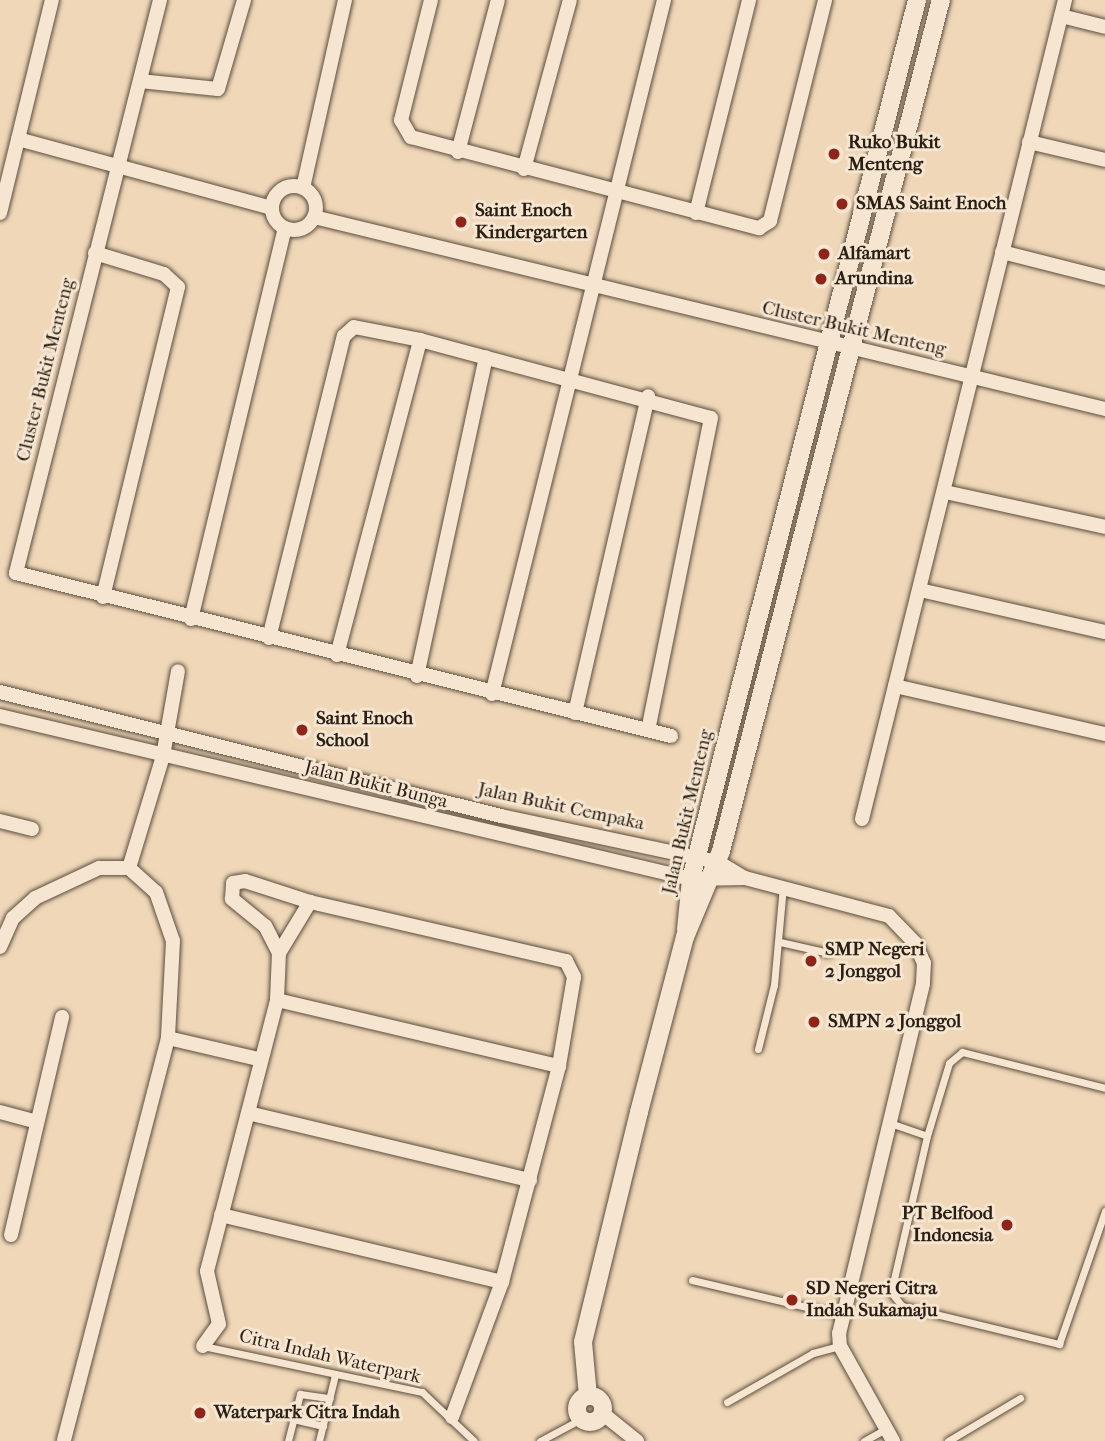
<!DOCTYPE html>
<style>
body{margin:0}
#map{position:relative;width:1105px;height:1441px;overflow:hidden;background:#efd7b8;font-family:"IM FELL French Canon",serif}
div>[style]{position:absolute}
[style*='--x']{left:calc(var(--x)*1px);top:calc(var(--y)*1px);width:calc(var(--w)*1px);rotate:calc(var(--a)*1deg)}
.roads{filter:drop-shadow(0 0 2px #5b4d3c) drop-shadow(0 0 2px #5b4d3c)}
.service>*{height:7px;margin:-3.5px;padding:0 3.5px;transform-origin:3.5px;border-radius:3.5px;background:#f5e5d1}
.minor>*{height:14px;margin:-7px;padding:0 7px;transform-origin:7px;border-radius:7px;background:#f5e5d1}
.minor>.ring{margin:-7px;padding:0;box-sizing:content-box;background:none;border:14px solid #f5e5d1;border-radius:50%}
.tertiary>*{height:18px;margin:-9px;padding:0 9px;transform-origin:9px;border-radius:9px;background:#f5e5d1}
.tertiary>.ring{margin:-9px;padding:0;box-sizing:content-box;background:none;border:18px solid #f5e5d1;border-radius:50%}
.dots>*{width:19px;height:19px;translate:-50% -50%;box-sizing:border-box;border:4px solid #f5e5d1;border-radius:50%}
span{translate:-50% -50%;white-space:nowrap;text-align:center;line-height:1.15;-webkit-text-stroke:6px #f5e5d1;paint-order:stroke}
.poi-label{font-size:19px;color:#2a1f13;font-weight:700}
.left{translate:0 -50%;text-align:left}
.right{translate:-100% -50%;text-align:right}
.street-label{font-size:19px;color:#2a1f13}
</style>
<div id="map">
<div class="roads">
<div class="service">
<i style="--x:780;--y:942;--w:50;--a:12.7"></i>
<i style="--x:758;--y:1049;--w:66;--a:-76"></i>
<i style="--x:774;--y:985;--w:99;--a:-84.8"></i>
<i style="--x:890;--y:1123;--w:39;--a:19"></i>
<i style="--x:927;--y:1136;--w:160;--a:103"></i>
<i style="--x:891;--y:1292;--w:18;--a:52"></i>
<i style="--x:902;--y:1306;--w:162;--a:13.6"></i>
<i style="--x:1059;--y:1344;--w:141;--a:-70.9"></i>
<i style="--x:927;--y:1136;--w:76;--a:-73.2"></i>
<i style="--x:949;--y:1063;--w:17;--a:-40"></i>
<i style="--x:962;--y:1052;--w:147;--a:14.1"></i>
<i style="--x:692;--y:1280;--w:152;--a:13.3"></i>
<i style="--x:203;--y:1346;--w:224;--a:11.9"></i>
<i style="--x:422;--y:1392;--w:71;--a:43.3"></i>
<i style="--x:727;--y:1402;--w:99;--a:-29.7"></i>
<i style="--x:813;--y:1353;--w:28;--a:-15"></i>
<i style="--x:293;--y:1419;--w:31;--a:13"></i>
<i style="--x:288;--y:1441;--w:49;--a:-75.7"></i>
<i style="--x:300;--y:1394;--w:30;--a:8"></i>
<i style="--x:319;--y:1441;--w:68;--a:-76.4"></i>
<i style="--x:540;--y:1441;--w:47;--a:-28.2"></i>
<i style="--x:864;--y:1441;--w:25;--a:-29"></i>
<i style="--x:948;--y:1441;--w:84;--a:-30.8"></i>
</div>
<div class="minor">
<i style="--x:160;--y:0;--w:591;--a:104.11"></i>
<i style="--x:16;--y:573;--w:675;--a:13.97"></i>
<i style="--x:431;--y:0;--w:124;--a:104"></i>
<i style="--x:401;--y:120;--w:20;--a:60"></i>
<i style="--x:411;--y:137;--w:360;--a:14.7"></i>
<i style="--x:759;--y:228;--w:13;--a:-32"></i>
<i style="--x:770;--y:221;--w:228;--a:-76"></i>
<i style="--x:1061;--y:16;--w:45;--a:14"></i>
<i style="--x:140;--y:81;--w:78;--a:5.9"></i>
<i style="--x:218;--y:89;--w:93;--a:-73.7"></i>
<i style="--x:18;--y:139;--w:263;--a:15.2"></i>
<i style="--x:1029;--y:142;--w:78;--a:13.3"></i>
<i style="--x:458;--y:152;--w:157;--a:-75.3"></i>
<i style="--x:524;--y:169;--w:175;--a:-74.8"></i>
<i class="ring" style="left:272px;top:186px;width:30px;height:30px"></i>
<i style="--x:303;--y:188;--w:193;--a:-77.4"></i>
<i style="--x:0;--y:213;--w:219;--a:-76.3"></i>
<i style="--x:696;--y:213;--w:219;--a:-76"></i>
<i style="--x:314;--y:217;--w:814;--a:13.64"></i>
<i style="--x:1002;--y:252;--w:106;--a:14.2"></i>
<i style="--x:95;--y:253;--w:72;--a:16.9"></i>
<i style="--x:164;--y:274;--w:19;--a:43"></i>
<i style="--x:178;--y:287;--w:319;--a:103.6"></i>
<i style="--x:945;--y:492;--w:164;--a:12.3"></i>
<i style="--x:920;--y:590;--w:190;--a:12.8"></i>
<i style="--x:191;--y:619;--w:402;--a:-76.5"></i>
<i style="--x:269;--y:638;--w:311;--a:-76.1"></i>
<i style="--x:344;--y:336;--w:13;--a:-42"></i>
<i style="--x:354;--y:327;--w:67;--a:11.1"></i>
<i style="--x:420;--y:340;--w:301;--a:15"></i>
<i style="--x:711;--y:418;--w:318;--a:101.4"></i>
<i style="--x:337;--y:655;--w:326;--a:-75.2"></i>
<i style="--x:417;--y:676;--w:326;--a:-77.8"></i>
<i style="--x:895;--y:686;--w:215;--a:12.9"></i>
<i style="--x:0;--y:692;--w:516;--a:13.9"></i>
<i style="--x:501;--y:816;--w:222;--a:12"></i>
<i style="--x:718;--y:862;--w:31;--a:31"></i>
<i style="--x:745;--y:878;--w:149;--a:14.8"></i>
<i style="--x:889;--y:916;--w:37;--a:46"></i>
<i style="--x:915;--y:943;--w:22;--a:66"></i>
<i style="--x:924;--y:963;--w:21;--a:93"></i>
<i style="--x:923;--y:984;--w:359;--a:103.5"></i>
<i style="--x:839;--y:1333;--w:13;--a:86"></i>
<i style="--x:840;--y:1346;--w:109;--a:60.8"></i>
<i style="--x:492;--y:694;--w:715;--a:-76.08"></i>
<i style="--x:575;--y:713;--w:325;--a:-77"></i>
<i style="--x:0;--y:716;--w:710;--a:13.27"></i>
<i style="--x:691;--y:879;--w:54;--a:-1.1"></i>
<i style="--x:862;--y:819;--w:844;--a:-76.08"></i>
<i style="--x:0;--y:821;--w:33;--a:14"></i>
<i style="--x:129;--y:868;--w:117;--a:-73.1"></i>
<i style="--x:163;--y:756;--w:86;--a:-80"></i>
<i style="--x:0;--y:947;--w:32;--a:-66"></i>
<i style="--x:13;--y:918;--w:30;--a:-42"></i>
<i style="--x:35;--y:898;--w:71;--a:-25.1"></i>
<i style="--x:99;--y:868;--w:30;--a:0"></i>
<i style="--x:129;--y:868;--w:36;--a:42"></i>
<i style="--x:156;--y:892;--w:52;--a:70.9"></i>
<i style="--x:173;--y:941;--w:97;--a:93"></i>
<i style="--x:168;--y:1038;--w:416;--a:104.5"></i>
<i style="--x:279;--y:953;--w:30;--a:-117"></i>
<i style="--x:265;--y:926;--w:43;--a:-140.7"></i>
<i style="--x:232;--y:899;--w:16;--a:-86"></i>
<i style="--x:233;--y:883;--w:12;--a:-9"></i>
<i style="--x:245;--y:881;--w:68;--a:17.9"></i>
<i style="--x:277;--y:1000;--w:290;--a:13.2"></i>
<i style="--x:168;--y:1038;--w:92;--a:13.1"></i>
<i style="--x:0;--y:1112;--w:34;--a:15"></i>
<i style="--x:248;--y:1113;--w:290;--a:13.4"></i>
<i style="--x:221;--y:1215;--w:289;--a:13.4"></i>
<i style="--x:11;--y:1235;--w:224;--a:-76.8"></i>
<i style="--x:203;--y:1346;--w:27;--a:-54"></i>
<i style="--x:219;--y:1324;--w:54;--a:-102.8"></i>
<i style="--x:207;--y:1271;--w:280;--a:-75.5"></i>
<i style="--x:277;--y:1000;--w:47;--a:-87.6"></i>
<i style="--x:279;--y:953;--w:60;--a:-58.7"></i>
<i style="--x:310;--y:902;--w:263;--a:13"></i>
<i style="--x:566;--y:961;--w:18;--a:63"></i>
<i style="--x:574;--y:977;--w:90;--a:99.6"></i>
<i style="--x:559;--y:1066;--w:223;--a:104.8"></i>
<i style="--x:502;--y:1282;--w:144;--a:110.3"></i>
<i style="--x:602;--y:1413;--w:45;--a:38.7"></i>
</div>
<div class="tertiary">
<i style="--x:686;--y:930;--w:51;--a:-84.4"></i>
<i style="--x:691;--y:879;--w:908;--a:-75.58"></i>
<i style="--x:588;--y:1396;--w:54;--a:-95.3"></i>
<i style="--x:583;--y:1342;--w:237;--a:-76.3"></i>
<i style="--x:639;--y:1112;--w:181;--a:-75.3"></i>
<i style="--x:685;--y:937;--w:93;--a:-67.3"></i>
<i style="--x:721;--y:851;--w:879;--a:-75.51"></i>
<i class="ring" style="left:577px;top:1396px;width:8px;height:8px"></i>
</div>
</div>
<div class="dots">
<i style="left:834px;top:154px;background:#8f2418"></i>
<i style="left:842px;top:204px;background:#8f2418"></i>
<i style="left:461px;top:222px;background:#8f2418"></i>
<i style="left:824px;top:254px;background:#8f2418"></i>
<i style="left:821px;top:279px;background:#8f2418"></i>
<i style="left:302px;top:730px;background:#8f2418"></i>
<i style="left:811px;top:961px;background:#8f2418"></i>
<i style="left:814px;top:1022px;background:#8f2418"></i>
<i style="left:1007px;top:1225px;background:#8f2418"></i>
<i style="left:792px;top:1300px;background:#8f2418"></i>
<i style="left:200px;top:1413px;background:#8f2418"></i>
</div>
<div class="poi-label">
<span class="left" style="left:848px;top:154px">Ruko Bukit<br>Menteng</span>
<span class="left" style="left:856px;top:204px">SMAS Saint Enoch</span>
<span class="left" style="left:475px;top:222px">Saint Enoch<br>Kindergarten</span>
<span class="left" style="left:838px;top:254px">Alfamart</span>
<span class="left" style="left:835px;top:279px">Arundina</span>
<span class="left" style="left:316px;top:730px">Saint Enoch<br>School</span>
<span class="left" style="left:825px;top:961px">SMP Negeri<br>2 Jonggol</span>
<span class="left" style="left:828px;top:1022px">SMPN 2 Jonggol</span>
<span class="right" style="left:993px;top:1225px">PT Belfood<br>Indonesia</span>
<span class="left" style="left:806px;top:1300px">SD Negeri Citra<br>Indah Sukamaju</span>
<span class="left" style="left:214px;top:1413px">Waterpark Citra Indah</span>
</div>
<div class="street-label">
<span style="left:854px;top:329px;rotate:13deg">Cluster Bukit Menteng</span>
<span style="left:46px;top:370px;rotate:-76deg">Cluster Bukit Menteng</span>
<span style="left:376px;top:785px;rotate:14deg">Jalan Bukit Bunga</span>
<span style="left:561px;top:807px;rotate:12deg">Jalan Bukit Cempaka</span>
<span style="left:688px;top:812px;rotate:-77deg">Jalan Bukit Menteng</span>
<span style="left:330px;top:1357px;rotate:13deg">Citra Indah Waterpark</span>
</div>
</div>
